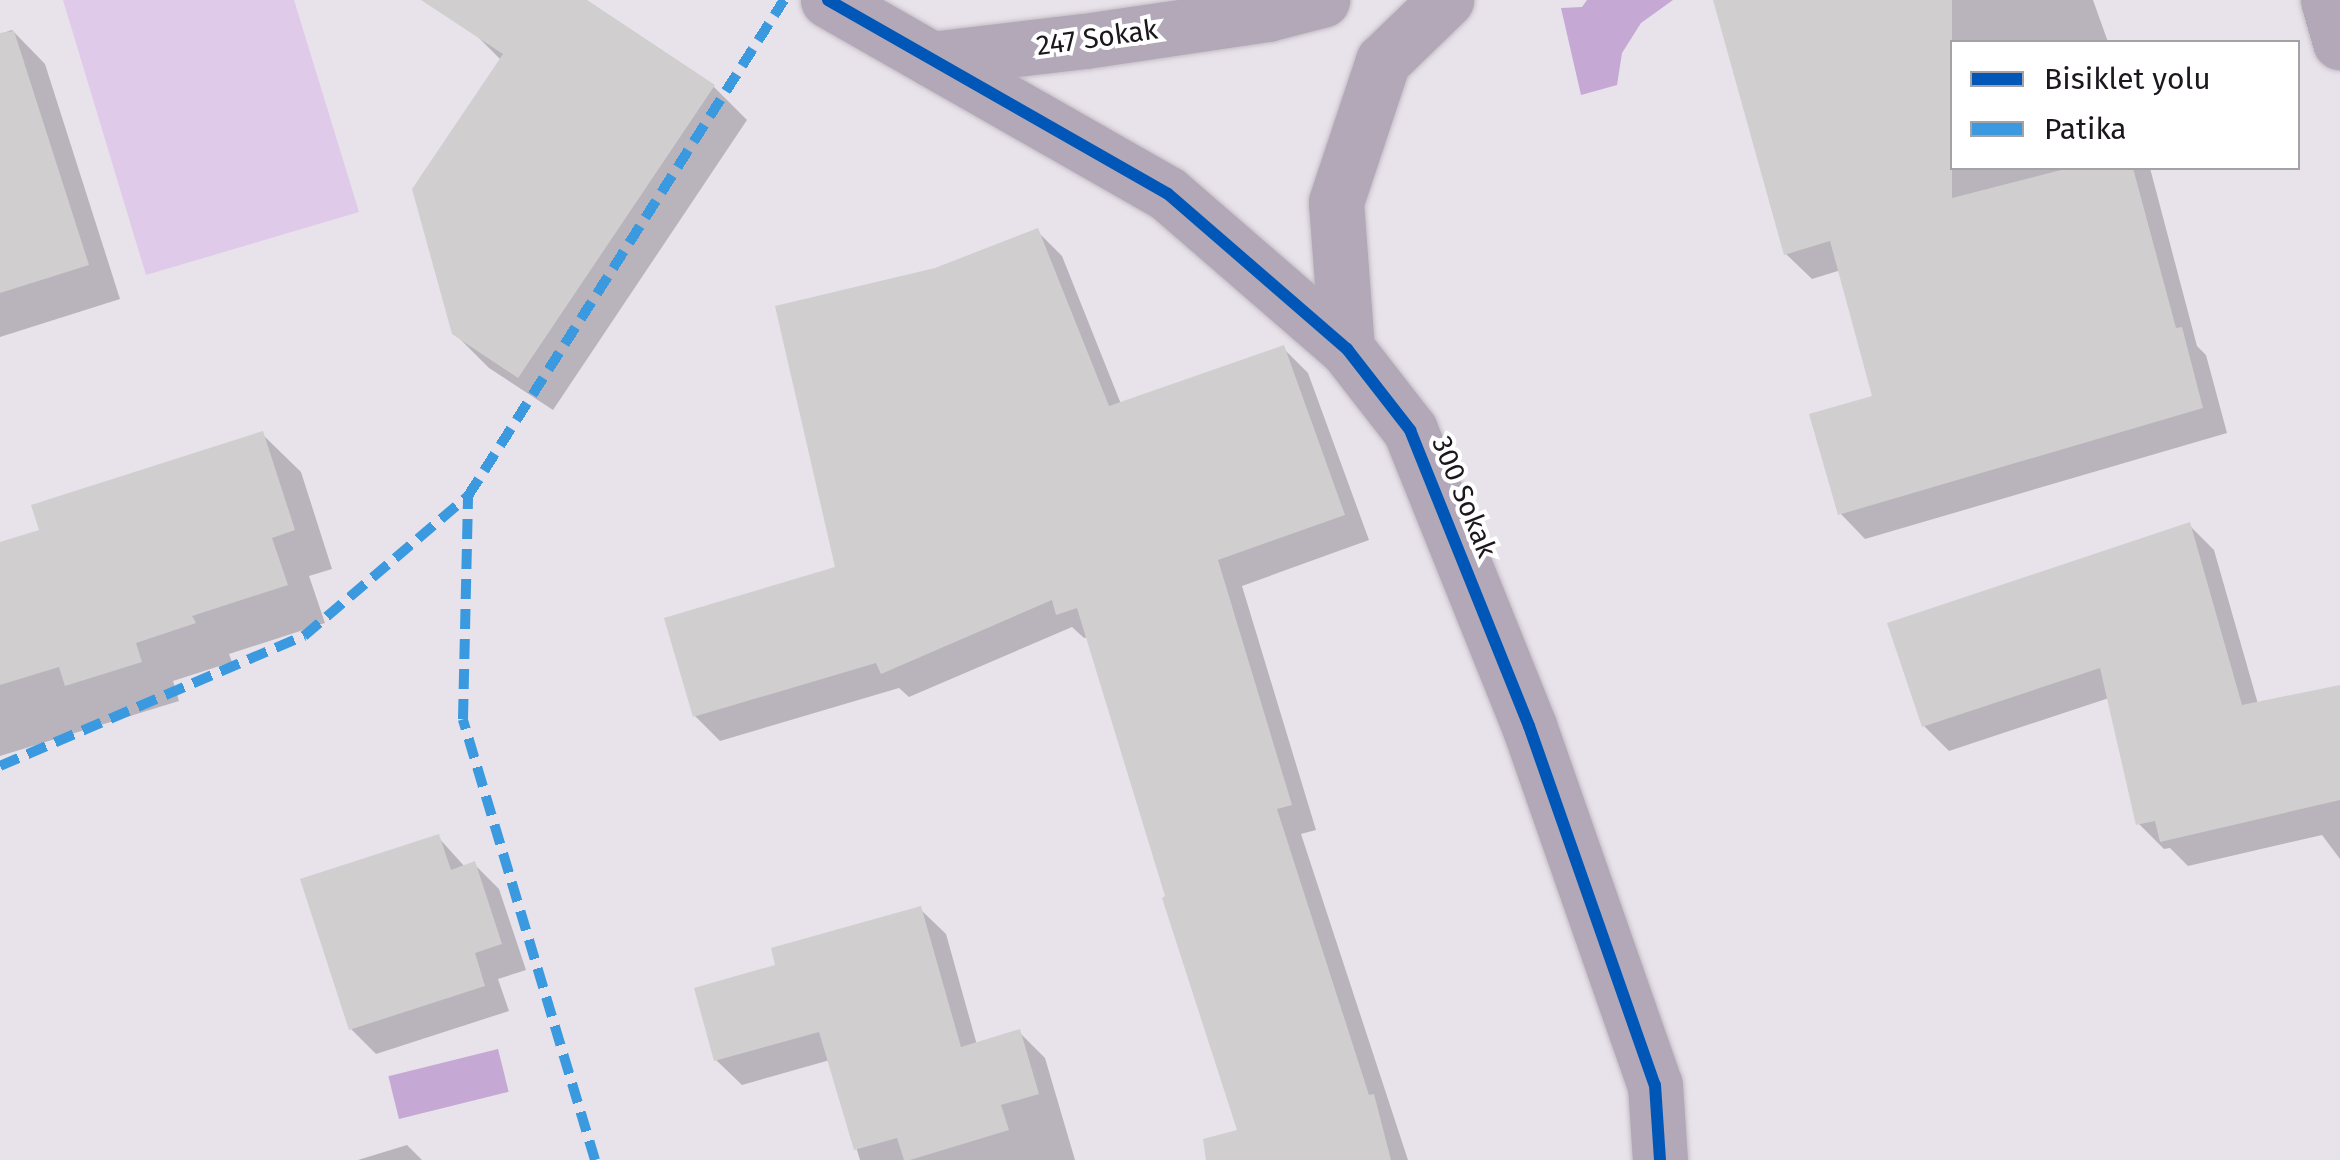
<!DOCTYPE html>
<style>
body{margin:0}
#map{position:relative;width:2340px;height:1160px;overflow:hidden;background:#e8e2ea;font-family:"Fira Sans",sans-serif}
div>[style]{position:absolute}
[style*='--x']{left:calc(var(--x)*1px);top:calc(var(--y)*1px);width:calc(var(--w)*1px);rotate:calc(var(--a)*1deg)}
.green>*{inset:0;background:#dfcae9}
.water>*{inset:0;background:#c6a8d4;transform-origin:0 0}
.shadow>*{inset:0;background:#0003}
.building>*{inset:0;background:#d0cecf}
.roads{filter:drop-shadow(0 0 2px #c2bec4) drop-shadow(0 0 2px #c2bec4)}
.minor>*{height:55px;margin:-27.5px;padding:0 27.5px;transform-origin:27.5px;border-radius:27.5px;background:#b2a8b7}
.quiet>*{height:10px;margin-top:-5px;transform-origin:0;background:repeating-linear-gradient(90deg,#3b9adf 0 20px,transparent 0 30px)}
.cycleway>*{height:12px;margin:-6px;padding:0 6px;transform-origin:6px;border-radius:6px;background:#0057b8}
span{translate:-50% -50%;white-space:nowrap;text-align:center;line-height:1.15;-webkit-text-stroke:8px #fff;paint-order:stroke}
.street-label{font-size:28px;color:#1b171d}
.legend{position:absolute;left:1950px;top:40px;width:350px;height:130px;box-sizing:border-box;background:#fff;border:2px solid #a4a2a5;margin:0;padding:12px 18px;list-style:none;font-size:30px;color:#1b171d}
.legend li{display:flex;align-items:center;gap:20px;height:50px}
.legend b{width:50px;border:2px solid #a4a2a5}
</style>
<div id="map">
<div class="green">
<i style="clip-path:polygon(63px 0,294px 0,359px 212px,146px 275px)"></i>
</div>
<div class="water">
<i style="clip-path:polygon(1587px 0,1673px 0,1641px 23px,1622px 53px,1617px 85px,1581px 95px,1561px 8px,1582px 7px)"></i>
<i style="left:498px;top:1049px;width:44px;height:113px;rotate:76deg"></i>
</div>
<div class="shadow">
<i style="clip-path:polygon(495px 0,583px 0,714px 87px,747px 120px,553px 410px,489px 368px,454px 333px,501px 60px,473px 32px)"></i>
<i style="clip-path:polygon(1715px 0,2093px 0,2108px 42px,1952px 42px,1952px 168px,2150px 168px,2197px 346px,2206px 355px,2227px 433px,1865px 539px,1840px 513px,2054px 390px,1841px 270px,1812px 279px,1786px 254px)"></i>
<i style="clip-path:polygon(12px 30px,45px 64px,120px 299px,0 337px,0 34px)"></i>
<i style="clip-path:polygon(1037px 231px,1062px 256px,1121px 404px,1283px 348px,1308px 373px,1369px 540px,1242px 586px,1316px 830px,1301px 834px,1408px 1160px,1247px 1160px,1089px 637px,1084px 638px,1072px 627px,909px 697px,899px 688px,720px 741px,695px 716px,838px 569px,935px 271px)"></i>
<i style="clip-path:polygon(262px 434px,301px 472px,332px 569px,309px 576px,325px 623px,229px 654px,232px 662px,173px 681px,179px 701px,0 756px,0 545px,43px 531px)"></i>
<i style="clip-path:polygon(2189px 525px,2214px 550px,2258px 704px,2340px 688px,2340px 859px,2322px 835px,2188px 866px,2170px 848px,2164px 849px,2139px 824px,2109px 698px,1949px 751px,1924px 726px)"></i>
<i style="clip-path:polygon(438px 837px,465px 867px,474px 864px,499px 889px,526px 970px,498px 979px,509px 1011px,376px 1054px,351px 1029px)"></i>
<i style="clip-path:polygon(920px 909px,946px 934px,977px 1045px,1019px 1032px,1045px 1058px,1075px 1160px,860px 1160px,830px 1060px,742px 1085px,716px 1060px,778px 967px)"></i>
<i style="clip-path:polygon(407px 1145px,422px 1160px,358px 1160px)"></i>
</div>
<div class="building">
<i style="clip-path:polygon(421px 0,587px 0,715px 85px,518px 378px,452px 334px,412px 189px,503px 54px)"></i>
<i style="clip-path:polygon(1713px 0,1952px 0,1952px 198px,2069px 168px,2133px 168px,2176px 328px,2182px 327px,2203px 408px,1838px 515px,1809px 414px,1872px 396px,1830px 241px,1784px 255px)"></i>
<i style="clip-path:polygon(14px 31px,89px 265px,0 293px,0 33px)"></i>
<i style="clip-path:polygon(1038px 228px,1109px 406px,1284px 345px,1345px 515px,1218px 560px,1292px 805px,1277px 809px,1369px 1095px,1374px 1094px,1391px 1160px,1206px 1160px,1203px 1139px,1237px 1130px,1162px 898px,1165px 896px,1077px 608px,1056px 615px,1052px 600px,881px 674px,876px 663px,693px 717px,664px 618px,835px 567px,775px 306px,935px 268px)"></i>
<i style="clip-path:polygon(263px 431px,295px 530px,272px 538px,288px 585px,192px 616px,196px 623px,136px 643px,142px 662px,65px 686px,59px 667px,0 685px,0 542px,39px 530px,31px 505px)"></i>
<i style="clip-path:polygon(2190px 522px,2242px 705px,2340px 685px,2340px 800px,2160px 842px,2155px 821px,2136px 825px,2100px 668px,1922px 727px,1887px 623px)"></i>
<i style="clip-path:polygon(439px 834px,451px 870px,475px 861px,502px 944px,475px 953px,485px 986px,349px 1030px,300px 879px)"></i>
<i style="clip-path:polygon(921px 906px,961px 1047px,1020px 1029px,1039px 1094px,1001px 1105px,1009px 1130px,910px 1160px,904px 1160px,897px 1138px,854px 1150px,819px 1032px,714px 1061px,694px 988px,775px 965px,771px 948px)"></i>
</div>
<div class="roads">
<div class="minor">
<i style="--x:828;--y:0;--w:391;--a:29.7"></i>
<i style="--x:1168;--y:194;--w:237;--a:40.9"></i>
<i style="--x:1347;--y:349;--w:103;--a:52.1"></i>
<i style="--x:1410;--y:430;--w:319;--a:68.1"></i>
<i style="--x:1529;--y:726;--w:380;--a:70.7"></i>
<i style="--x:1655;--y:1085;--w:75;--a:86.2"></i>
<i style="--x:2328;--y:0;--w:44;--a:74.1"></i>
<i style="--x:931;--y:59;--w:155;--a:-6.7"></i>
<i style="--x:1085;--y:41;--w:184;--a:-8.4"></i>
<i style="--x:1267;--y:14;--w:57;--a:-14.3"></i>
<i style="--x:1347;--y:349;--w:147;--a:-94.3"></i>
<i style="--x:1336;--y:202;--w:149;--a:-71.6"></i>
<i style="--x:1383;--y:61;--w:88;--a:-44.1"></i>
</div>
</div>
<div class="quiet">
<i style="--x:0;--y:766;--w:331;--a:-23.2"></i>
<i style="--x:304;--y:636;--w:216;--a:-40.5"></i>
<i style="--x:595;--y:1160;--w:460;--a:-106.7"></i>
<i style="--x:463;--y:719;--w:223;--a:-88.7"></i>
<i style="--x:468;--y:496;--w:588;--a:-57.5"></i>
</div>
<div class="cycleway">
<i style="--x:828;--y:0;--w:391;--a:29.7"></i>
<i style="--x:1168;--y:194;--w:237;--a:40.9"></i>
<i style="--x:1347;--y:349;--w:103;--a:52.1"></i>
<i style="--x:1410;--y:430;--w:319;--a:68.1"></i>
<i style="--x:1529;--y:726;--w:380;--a:70.7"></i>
<i style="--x:1655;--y:1085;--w:75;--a:86.2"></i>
</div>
<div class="street-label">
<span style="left:1097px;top:38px;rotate:-8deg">247 Sokak</span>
<span style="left:1464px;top:497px;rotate:68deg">300 Sokak</span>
</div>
<ul class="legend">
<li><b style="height:12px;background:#0057b8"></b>Bisiklet yolu</li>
<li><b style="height:12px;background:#3b9adf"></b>Patika</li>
</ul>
</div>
